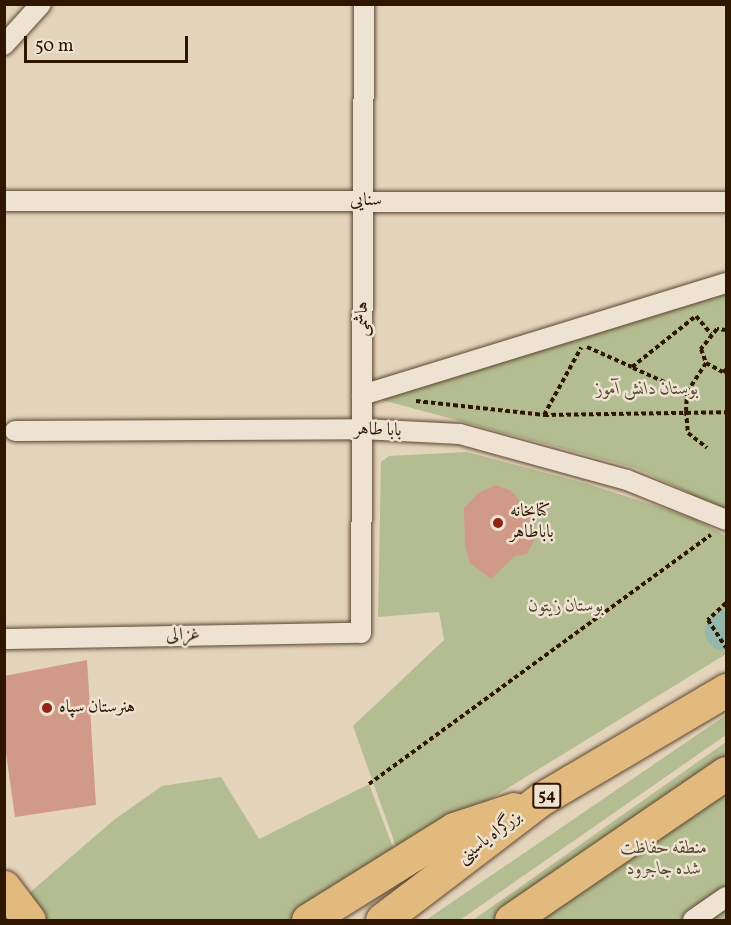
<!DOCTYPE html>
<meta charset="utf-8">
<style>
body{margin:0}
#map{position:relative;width:731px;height:925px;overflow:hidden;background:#e5d4bc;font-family:Vollkorn,Amiri,serif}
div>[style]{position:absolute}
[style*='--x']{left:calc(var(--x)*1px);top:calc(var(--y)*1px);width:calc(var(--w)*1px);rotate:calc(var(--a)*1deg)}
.green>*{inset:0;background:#b4bd91}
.river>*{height:39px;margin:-19.5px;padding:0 19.5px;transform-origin:19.5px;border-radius:19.5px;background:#96b8ac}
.building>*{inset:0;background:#d19987}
.path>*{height:4px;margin-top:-2px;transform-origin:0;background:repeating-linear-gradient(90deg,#2e1601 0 4.5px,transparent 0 7.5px)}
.roads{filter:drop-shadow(0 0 2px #5c4630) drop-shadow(0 0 2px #5c4630)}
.street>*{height:20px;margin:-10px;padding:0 10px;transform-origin:10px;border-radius:10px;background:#eee3d3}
.highway>*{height:33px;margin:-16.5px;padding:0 16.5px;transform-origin:16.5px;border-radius:16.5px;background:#e2ba7e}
.dots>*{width:16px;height:16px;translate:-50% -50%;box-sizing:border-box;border:3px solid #eee3d3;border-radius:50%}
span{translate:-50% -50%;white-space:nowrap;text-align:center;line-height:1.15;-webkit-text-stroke:5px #eee3d3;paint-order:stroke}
.shield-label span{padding:2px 4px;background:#eee3d3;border:2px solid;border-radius:4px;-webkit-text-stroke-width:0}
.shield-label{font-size:16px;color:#2e1601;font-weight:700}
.street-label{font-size:18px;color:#2e1601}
.park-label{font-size:18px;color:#56482c;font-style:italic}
.poi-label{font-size:18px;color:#2e1601}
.left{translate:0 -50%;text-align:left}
.frame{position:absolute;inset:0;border:6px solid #2e1601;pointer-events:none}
.scale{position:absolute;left:24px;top:36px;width:164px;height:27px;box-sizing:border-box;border:3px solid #2e1601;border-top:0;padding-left:8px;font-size:18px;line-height:21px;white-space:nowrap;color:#2e1601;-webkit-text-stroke:4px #eee3d3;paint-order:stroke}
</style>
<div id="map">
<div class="green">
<i style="clip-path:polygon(726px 286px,726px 519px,688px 492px,635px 468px,371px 397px)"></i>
<i style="clip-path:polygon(467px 452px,588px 484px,693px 518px,726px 536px,726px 654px,399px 855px,353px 726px,444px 640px,439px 612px,378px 617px,381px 462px,389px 456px)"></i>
<i style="clip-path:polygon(726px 715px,726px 735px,460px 920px,426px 920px)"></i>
<i style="clip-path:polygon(726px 742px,726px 920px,473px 920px)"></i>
<i style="clip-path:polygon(221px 777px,259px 839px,369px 784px,397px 858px,292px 920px,38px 920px,21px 900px,115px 819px,162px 786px)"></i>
</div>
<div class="river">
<i style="--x:724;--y:631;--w:3;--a:-45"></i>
</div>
<div class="building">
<i style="clip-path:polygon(496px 485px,511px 491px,529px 511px,536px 536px,527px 554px,515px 556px,491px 579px,470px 563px,465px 547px,464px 508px,478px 493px)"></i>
<i style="clip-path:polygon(87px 660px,96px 805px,15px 817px,4px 739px,4px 676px)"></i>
</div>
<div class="path">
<i style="--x:726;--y:330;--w:9;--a:-174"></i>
<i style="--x:717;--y:329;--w:26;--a:129"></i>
<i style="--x:701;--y:349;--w:15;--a:70"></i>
<i style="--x:706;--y:363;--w:19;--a:28"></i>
<i style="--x:723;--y:372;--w:4;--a:-34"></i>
<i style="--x:587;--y:347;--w:49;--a:24"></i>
<i style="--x:632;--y:367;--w:82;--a:-38.6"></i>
<i style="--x:696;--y:316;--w:23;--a:50"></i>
<i style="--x:706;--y:363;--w:35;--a:123"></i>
<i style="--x:687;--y:392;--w:19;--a:93"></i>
<i style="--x:686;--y:411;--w:22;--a:85"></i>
<i style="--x:688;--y:433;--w:24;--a:38"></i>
<i style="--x:633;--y:368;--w:59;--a:24"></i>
<i style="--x:416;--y:401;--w:129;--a:6.2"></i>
<i style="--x:544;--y:415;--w:182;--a:-0.9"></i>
<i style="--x:544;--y:415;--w:77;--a:-61.1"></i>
<i style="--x:726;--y:603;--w:25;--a:137"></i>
<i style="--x:708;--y:620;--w:33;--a:57"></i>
<i style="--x:369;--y:784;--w:423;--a:-36.1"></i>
</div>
<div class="roads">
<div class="street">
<i style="--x:4;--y:45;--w:55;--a:-47.9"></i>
<i style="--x:4;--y:201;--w:722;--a:0.08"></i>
<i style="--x:362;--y:395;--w:381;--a:-17.1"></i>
<i style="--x:15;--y:431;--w:347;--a:-0.3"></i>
<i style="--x:362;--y:429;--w:98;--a:2.9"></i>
<i style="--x:460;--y:434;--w:173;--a:15.4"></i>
<i style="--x:627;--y:480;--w:107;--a:22"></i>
<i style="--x:4;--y:639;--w:357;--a:-1"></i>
<i style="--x:361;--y:633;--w:629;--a:-89.73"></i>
<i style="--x:693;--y:920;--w:40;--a:-34.9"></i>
</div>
<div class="highway">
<i style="--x:4;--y:887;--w:41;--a:52.9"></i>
<i style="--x:308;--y:920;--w:172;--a:-31.9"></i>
<i style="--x:454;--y:829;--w:63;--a:-18.4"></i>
<i style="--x:382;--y:920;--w:200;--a:-37.3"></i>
<i style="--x:541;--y:799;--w:215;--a:-30.5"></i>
<i style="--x:511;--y:920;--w:260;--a:-34.4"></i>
</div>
</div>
<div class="dots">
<i style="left:498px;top:523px;background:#8f2418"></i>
<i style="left:47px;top:708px;background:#8f2418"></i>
</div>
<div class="shield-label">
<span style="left:547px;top:796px">54</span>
</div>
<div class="street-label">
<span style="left:366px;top:201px">سنایی</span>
<span style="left:363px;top:319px;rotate:-90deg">هاشمی</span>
<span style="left:378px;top:431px;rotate:2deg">بابا طاهر</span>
<span style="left:183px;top:636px;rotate:-1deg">غزالی</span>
<span style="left:490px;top:838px;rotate:-37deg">بزرگراه یاسینی</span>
</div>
<div class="park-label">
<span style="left:647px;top:390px">بوستان دانش آموز</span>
<span style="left:566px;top:607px">بوستان زیتون</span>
<span style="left:664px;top:860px">منطقه حفاظت<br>شده جاجرود</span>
</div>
<div class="poi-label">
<span class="left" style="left:510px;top:523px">کتابخانه<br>باباطاهر</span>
<span class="left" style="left:59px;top:708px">هنرستان سپاه</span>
</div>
<div class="frame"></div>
<div class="scale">50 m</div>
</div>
